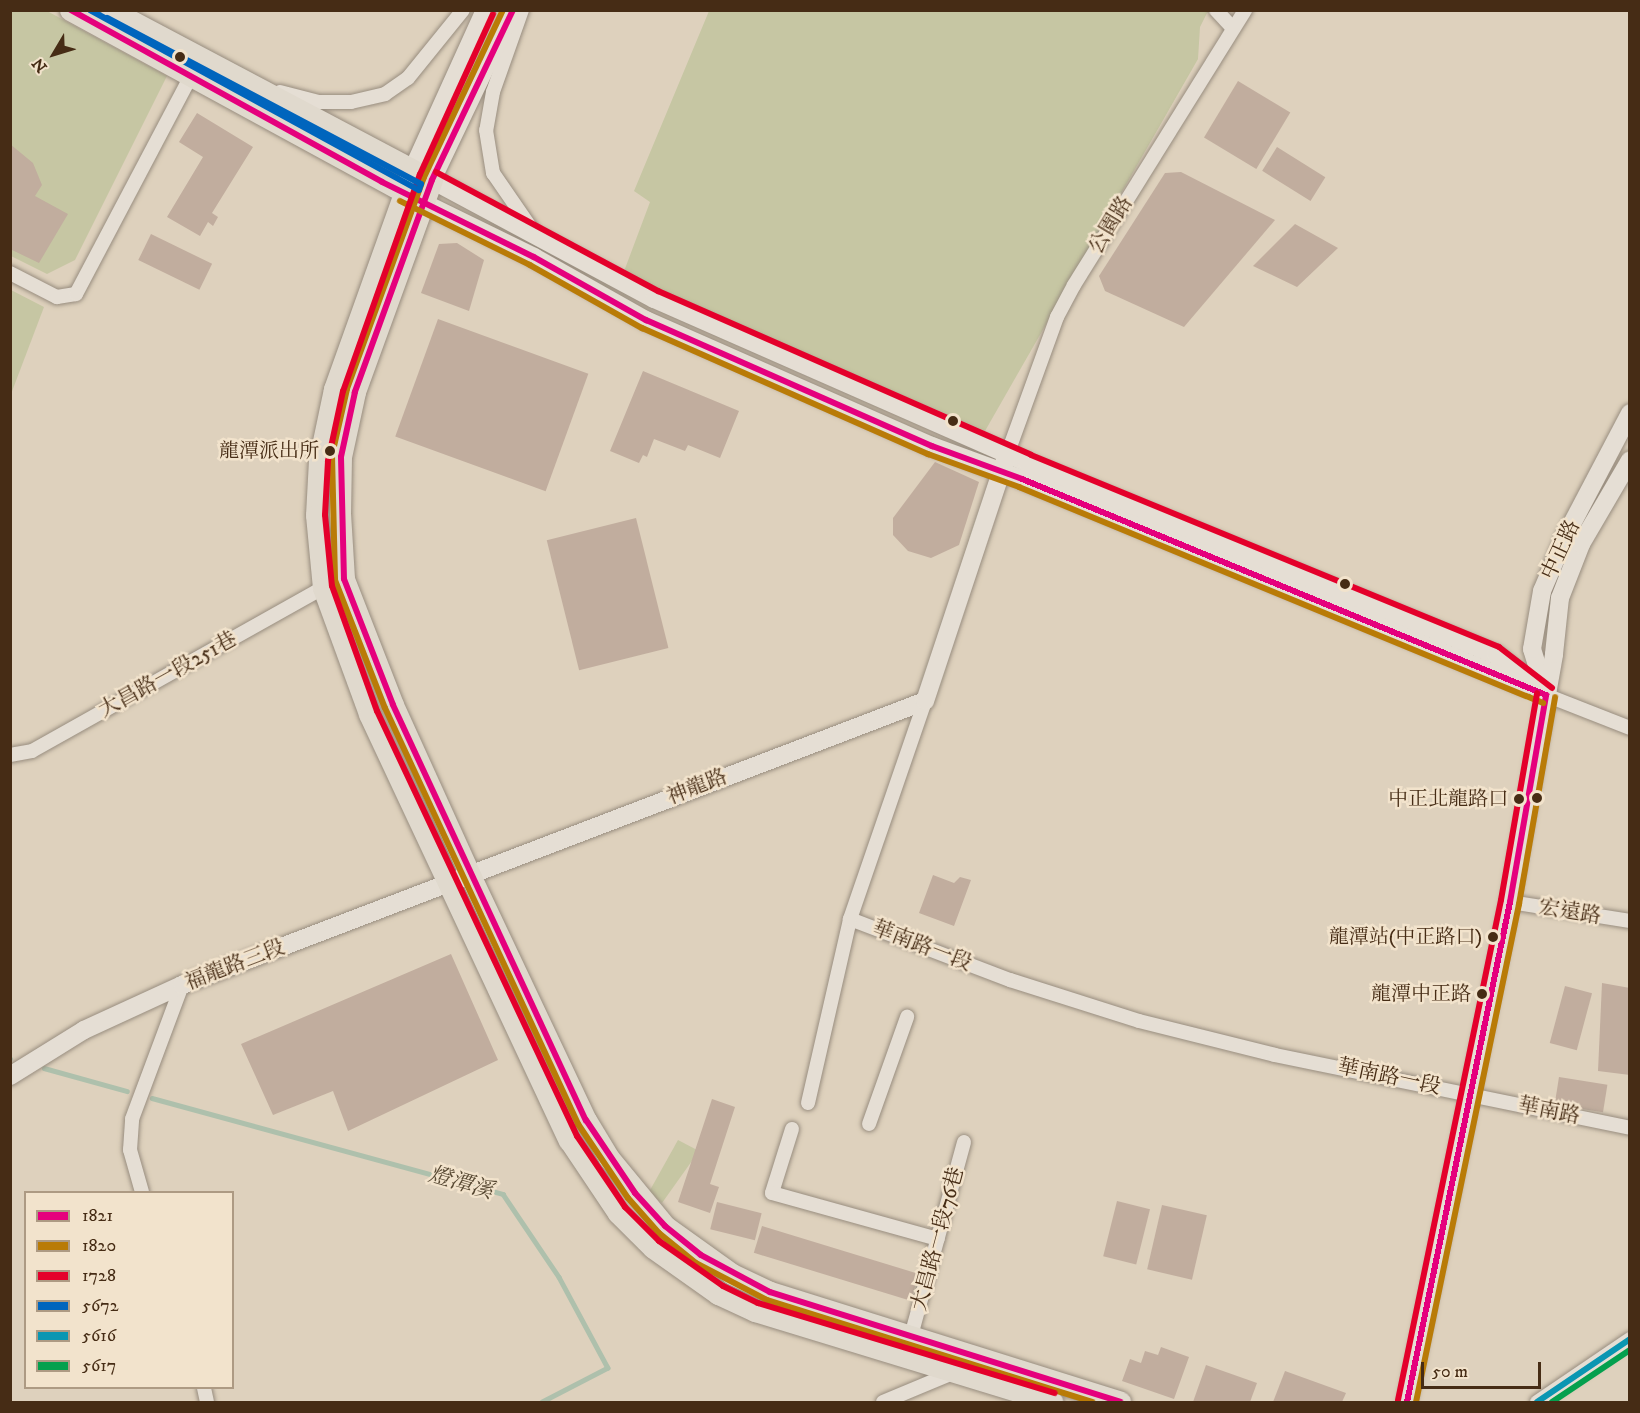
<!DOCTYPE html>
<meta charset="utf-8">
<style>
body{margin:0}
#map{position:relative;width:1640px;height:1413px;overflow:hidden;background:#ded1bd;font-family:"IM FELL DW Pica","Noto Serif TC",serif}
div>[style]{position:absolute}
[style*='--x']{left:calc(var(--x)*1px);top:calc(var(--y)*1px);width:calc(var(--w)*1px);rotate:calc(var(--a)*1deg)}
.green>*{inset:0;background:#c6c6a3}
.stream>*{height:4.5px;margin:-2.25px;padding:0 2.25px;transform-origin:2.25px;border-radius:2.25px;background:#aec0ac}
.building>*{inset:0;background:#c1ad9e;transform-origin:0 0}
.roads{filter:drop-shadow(0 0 2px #988d7f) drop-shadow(0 0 2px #988d7f)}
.street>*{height:14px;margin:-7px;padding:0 7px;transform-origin:7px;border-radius:7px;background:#e5ded4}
.secondary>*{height:18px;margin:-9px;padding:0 9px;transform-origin:9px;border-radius:9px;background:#e5ded4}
.primary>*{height:21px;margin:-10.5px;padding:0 10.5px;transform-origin:10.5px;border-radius:10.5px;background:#e0d9cd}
.bus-1>*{height:6px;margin:-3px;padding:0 3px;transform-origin:3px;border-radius:3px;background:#e5007d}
.bus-2>*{height:6px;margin:-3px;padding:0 3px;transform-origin:3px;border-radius:3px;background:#b97b07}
.bus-3>*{height:6px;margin:-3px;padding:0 3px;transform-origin:3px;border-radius:3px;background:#e4002b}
.bus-4>*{height:6px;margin:-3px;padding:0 3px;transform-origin:3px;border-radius:3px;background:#0065bd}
.bus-5>*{height:6px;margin:-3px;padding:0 3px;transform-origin:3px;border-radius:3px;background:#0a96b2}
.bus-6>*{height:6px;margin:-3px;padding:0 3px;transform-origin:3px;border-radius:3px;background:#04a04e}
.dots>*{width:16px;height:16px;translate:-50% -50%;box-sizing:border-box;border:3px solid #f2e3cc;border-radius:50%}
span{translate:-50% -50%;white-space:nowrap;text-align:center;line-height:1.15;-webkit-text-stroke:5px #f2e3cc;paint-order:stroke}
.bus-label{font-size:20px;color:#462c15}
.right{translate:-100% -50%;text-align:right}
.street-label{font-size:21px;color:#462c15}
.water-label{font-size:22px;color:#574832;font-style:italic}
.frame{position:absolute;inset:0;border:12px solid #462c15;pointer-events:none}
.legend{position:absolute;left:24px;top:1191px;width:210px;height:198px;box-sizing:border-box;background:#f2e3cc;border:2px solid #ad9a83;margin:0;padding:8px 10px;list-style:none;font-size:18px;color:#462c15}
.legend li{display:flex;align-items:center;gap:12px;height:30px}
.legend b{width:30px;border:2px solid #ad9a83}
.north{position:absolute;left:24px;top:24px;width:60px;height:60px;-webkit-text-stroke:4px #f2e3cc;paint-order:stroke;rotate:232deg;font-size:16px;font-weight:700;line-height:24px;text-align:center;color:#462c15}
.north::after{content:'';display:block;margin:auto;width:21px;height:27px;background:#462c15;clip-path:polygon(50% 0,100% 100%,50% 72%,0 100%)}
.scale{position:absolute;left:1421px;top:1362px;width:120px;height:27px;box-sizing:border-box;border:3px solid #462c15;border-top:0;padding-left:8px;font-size:18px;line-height:21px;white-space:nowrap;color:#462c15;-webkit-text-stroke:4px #f2e3cc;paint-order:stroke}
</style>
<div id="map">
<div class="green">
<i style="clip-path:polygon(10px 11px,47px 11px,167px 76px,75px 260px,47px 274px,11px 256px)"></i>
<i style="clip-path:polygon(709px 11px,1214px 11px,1207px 13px,1200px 27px,1198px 59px,985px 431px,623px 274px,650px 202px,634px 191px)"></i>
<i style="clip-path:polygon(11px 290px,44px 307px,11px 394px)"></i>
<i style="clip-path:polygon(678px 1140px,699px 1151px,662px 1203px,649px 1192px)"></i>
</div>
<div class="stream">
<i style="--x:10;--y:1059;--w:1;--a:0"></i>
<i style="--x:44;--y:1068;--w:86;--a:15.5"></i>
<i style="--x:152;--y:1098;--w:364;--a:15.3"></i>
<i style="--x:503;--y:1194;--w:100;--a:56"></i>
<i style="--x:559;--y:1277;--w:103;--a:61.7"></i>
<i style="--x:608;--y:1368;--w:74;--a:152.7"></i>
</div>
<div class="building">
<i style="left:1238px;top:81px;width:61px;height:66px;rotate:31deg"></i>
<i style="clip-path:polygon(197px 113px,253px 147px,212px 213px,218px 217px,213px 226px,208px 222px,200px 236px,167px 217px,203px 157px,179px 142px)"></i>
<i style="clip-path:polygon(10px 144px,33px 163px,42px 185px,35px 196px,68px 214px,39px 263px,10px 249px)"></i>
<i style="left:1277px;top:147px;width:57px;height:28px;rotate:32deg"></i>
<i style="clip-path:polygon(1181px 172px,1275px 220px,1184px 327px,1105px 291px,1099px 276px,1165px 173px)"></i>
<i style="clip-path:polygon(1295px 224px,1338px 248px,1297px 287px,1253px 266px)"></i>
<i style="left:151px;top:234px;width:68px;height:29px;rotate:26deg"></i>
<i style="clip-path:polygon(457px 243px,484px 260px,469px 311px,421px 293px,439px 244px)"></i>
<i style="left:438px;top:319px;width:160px;height:125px;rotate:20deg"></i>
<i style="clip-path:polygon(643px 371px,739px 411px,720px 458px,688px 445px,685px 451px,654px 439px,647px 457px,643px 455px,639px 463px,610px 451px)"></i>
<i style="clip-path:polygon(935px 462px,979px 482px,959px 545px,931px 558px,908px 551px,893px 535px,893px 518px)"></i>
<i style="left:636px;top:518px;width:134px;height:92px;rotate:76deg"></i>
<i style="clip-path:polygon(933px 875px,954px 883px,960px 877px,971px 880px,954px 926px,919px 913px)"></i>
<i style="clip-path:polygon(451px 954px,498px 1060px,348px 1131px,333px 1091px,273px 1115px,241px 1044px)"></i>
<i style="clip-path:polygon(1602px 983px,1630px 988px,1630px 1075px,1598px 1071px)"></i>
<i style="left:1565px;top:986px;width:28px;height:59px;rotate:15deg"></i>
<i style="left:1559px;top:1077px;width:49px;height:28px;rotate:9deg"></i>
<i style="clip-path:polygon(712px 1099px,735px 1107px,710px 1184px,719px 1187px,710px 1213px,678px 1202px)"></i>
<i style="left:1117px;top:1201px;width:34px;height:57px;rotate:14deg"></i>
<i style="left:717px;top:1202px;width:46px;height:28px;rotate:14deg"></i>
<i style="left:1162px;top:1205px;width:46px;height:66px;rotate:13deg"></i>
<i style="left:762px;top:1226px;width:164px;height:28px;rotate:17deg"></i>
<i style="clip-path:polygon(1161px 1347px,1189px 1357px,1174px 1399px,1122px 1381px,1130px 1359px,1141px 1363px,1145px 1351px,1158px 1355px)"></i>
<i style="clip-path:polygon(1206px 1365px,1257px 1383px,1250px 1402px,1193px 1402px)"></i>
<i style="clip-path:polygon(1285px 1371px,1346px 1393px,1342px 1402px,1273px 1402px)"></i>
</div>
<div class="roads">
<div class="street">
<i style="--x:522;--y:10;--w:87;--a:109.5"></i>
<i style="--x:493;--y:92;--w:39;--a:100"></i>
<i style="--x:486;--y:130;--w:44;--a:80.8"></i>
<i style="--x:493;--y:173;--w:70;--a:55.4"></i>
<i style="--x:1216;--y:10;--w:25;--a:47"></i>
<i style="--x:280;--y:92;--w:40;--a:14.4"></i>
<i style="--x:319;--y:102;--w:32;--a:0"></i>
<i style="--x:351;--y:102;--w:35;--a:-13"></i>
<i style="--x:385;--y:94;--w:28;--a:-35"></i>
<i style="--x:408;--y:78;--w:87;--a:-51"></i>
<i style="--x:10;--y:273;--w:53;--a:27.1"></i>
<i style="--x:57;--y:297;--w:19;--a:-9"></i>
<i style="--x:76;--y:294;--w:253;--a:-62.2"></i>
<i style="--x:1007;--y:455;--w:147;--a:-70.1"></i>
<i style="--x:1057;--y:317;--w:36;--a:-62"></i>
<i style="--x:1074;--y:285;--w:324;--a:-58.1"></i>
<i style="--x:1546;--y:695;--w:90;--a:21.4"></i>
<i style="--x:10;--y:755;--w:22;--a:-10"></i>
<i style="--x:32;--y:751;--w:334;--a:-29.3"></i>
<i style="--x:1510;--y:902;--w:121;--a:9"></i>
<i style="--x:850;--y:919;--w:171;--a:20.9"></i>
<i style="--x:1010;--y:980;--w:135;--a:17.6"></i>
<i style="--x:1139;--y:1021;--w:140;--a:14"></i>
<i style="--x:1275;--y:1055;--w:362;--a:11.6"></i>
<i style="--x:808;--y:1103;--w:189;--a:-77.1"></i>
<i style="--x:850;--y:919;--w:231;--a:-71"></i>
<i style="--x:869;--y:1124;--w:114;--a:-70.4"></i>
<i style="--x:792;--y:1129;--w:67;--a:107.4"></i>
<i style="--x:772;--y:1193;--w:172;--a:15.5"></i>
<i style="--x:142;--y:1192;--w:44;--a:-105.9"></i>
<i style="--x:130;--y:1150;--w:31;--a:-86"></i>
<i style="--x:132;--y:1119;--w:143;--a:-69.5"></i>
<i style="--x:911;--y:1336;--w:201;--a:-74.7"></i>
<i style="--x:204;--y:1388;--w:14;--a:78"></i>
<i style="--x:883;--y:1402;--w:78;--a:-22.6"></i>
<i style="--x:1537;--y:1402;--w:112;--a:-34.1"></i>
</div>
<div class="secondary">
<i style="--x:513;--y:10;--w:188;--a:115.5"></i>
<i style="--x:432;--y:180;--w:252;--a:28.2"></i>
<i style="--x:654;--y:299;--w:407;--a:23.7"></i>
<i style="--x:1027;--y:463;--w:507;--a:22.26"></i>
<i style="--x:1496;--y:655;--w:64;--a:38.7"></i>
<i style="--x:412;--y:171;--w:177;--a:-65.6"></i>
<i style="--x:424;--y:203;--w:123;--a:26.1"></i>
<i style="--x:534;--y:257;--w:129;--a:29.4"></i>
<i style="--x:646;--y:320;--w:313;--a:23.8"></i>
<i style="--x:932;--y:446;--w:96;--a:20.1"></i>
<i style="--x:1022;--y:479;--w:544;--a:22.37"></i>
<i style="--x:1545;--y:691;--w:44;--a:-107.2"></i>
<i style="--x:1532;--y:649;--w:59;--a:-80.2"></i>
<i style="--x:1542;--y:591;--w:59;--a:-66.9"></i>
<i style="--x:1565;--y:537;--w:140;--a:-62.3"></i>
<i style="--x:10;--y:1076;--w:87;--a:-31.9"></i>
<i style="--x:84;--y:1030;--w:108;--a:-24.7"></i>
<i style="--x:182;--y:985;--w:795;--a:-20.92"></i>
<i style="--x:925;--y:701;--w:259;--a:-71.6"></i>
<i style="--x:1407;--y:1402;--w:510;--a:-78.36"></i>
<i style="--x:1510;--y:902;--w:252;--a:-79.9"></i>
<i style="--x:1554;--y:654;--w:56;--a:-83.9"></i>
<i style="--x:1560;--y:598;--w:58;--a:-68.7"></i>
<i style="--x:1581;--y:544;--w:97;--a:-59.7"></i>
</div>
<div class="primary">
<i style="--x:70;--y:10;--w:394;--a:28.6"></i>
<i style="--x:111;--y:10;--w:363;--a:27.9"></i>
<i style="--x:432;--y:180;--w:226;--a:110"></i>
<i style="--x:355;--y:392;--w:66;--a:102.2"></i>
<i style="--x:341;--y:457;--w:56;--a:91"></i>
<i style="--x:340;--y:513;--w:66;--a:86.5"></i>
<i style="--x:344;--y:579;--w:135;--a:68.7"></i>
<i style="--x:393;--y:705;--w:187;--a:65.6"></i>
<i style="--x:470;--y:875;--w:271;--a:64.7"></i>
<i style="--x:586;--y:1120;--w:44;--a:58.8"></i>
<i style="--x:609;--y:1158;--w:88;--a:50.5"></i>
<i style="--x:665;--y:1226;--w:82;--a:35.6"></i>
<i style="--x:732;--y:1274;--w:42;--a:25.3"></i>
<i style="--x:770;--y:1292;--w:367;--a:17.4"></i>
<i style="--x:412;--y:171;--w:232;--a:109.7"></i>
<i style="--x:334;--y:389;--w:73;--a:101.9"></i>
<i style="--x:319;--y:460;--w:55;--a:93.1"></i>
<i style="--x:316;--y:515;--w:73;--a:84.5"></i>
<i style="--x:323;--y:588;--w:134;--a:69.9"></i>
<i style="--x:369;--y:714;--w:471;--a:64.9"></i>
<i style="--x:569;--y:1140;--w:88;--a:56.1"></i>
<i style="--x:618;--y:1213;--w:49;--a:45"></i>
<i style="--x:653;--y:1248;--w:80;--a:35.3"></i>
<i style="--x:718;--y:1294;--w:41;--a:24.7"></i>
<i style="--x:755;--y:1311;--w:311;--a:17"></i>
</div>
</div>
<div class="bus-1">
<i style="--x:71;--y:10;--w:355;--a:28.9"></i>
<i style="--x:382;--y:182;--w:169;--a:26.3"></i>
<i style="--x:534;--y:257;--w:129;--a:29.4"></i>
<i style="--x:646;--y:320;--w:313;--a:23.8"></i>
<i style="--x:932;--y:446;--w:96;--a:20.1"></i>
<i style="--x:1022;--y:479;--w:567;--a:22.4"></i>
<i style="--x:513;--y:10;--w:188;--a:115.5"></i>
<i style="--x:432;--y:180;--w:226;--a:110"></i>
<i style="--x:355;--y:392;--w:66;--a:102.2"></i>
<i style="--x:341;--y:457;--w:122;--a:88.6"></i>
<i style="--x:344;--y:579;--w:135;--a:68.7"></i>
<i style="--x:393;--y:705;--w:458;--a:65.1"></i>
<i style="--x:586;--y:1120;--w:88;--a:56.1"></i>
<i style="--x:635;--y:1193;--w:45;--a:47.7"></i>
<i style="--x:665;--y:1226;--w:46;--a:38.9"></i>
<i style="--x:701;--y:1255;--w:78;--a:28.2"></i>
<i style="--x:770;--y:1292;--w:367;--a:17.4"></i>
<i style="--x:1407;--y:1402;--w:510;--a:-78.36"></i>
<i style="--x:1510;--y:902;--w:210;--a:-80.1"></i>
</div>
<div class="bus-2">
<i style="--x:503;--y:10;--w:185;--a:115.3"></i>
<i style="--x:424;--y:177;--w:226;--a:110"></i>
<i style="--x:347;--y:389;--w:68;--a:102.8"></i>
<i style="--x:332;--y:455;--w:125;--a:88.6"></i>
<i style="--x:335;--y:580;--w:137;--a:68.7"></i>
<i style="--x:385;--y:708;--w:459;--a:65.1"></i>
<i style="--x:578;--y:1124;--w:89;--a:56"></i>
<i style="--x:628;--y:1198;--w:47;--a:48.5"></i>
<i style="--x:659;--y:1233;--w:48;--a:39"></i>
<i style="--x:696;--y:1263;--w:80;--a:27.5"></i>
<i style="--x:767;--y:1300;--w:341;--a:17.4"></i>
<i style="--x:400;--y:201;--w:145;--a:26.2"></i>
<i style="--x:530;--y:265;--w:129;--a:29.4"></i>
<i style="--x:642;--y:328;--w:313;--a:23.8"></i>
<i style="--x:928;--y:454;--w:97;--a:19.9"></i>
<i style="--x:1019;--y:487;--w:567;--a:22.4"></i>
<i style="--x:1416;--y:1402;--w:509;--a:-78.31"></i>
<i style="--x:1519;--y:904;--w:210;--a:-80.1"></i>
</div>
<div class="bus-3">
<i style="--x:493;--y:14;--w:176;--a:114.5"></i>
<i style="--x:420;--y:174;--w:230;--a:109.5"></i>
<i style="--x:343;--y:391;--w:72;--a:102.1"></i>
<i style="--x:328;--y:461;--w:54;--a:93.2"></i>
<i style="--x:325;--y:515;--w:71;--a:84.4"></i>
<i style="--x:332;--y:586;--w:133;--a:70.2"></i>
<i style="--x:377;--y:711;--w:470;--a:64.8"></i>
<i style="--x:577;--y:1136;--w:86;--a:55.9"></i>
<i style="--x:625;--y:1207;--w:48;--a:45"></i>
<i style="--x:659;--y:1241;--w:78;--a:35.1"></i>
<i style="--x:723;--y:1286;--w:39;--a:26"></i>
<i style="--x:758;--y:1303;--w:310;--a:16.9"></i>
<i style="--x:436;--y:172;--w:252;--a:28.2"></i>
<i style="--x:658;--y:291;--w:407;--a:23.7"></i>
<i style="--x:1031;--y:455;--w:506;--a:22.31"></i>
<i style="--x:1499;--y:647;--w:67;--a:37.7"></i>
<i style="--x:1398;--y:1400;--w:510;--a:-78.36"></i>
<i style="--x:1501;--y:900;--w:210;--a:-80.1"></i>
</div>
<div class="bus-4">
<i style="--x:90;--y:10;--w:375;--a:28.7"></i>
<i style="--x:419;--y:190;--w:6;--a:-72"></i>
<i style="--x:421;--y:184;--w:355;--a:-152.1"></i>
</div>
<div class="bus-5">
<i style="--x:1537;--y:1402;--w:112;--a:-34.1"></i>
</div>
<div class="bus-6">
<i style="--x:1552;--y:1402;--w:94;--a:-33.7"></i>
</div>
<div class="dots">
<i style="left:180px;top:57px;background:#462c15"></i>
<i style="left:953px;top:421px;background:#462c15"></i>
<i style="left:330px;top:451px;background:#462c15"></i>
<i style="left:1345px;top:584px;background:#462c15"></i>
<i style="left:1537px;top:798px;background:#462c15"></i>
<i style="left:1519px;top:799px;background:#462c15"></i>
<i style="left:1493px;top:937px;background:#462c15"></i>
<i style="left:1482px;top:994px;background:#462c15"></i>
</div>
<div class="bus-label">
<span class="right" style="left:319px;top:451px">龍潭派出所</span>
<span class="right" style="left:1508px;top:799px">中正北龍路口</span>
<span class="right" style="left:1482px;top:937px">龍潭站(中正路口)</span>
<span class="right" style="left:1471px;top:994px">龍潭中正路</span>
</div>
<div class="street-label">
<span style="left:1111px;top:225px;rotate:-59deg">公園路</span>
<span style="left:1561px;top:550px;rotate:-65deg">中正路</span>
<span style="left:168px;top:675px;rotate:-29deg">大昌路一段251巷</span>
<span style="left:697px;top:787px;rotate:-21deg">神龍路</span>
<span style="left:1570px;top:912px;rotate:9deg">宏遠路</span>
<span style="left:922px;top:946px;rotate:21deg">華南路一段</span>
<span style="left:235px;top:965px;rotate:-21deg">福龍路三段</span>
<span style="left:1389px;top:1077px;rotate:12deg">華南路一段</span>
<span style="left:1549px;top:1111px;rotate:11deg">華南路</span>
<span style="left:938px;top:1239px;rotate:-75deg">大昌路一段76巷</span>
</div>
<div class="water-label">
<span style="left:461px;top:1183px;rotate:16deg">燈潭溪</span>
</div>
<div class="frame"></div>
<ul class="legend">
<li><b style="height:8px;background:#e5007d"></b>1821</li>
<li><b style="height:8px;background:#b97b07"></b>1820</li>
<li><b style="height:8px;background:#e4002b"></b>1728</li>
<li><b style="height:8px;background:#0065bd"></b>5672</li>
<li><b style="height:8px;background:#0a96b2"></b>5616</li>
<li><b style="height:8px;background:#04a04e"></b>5617</li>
</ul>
<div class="north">N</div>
<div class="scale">50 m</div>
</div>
